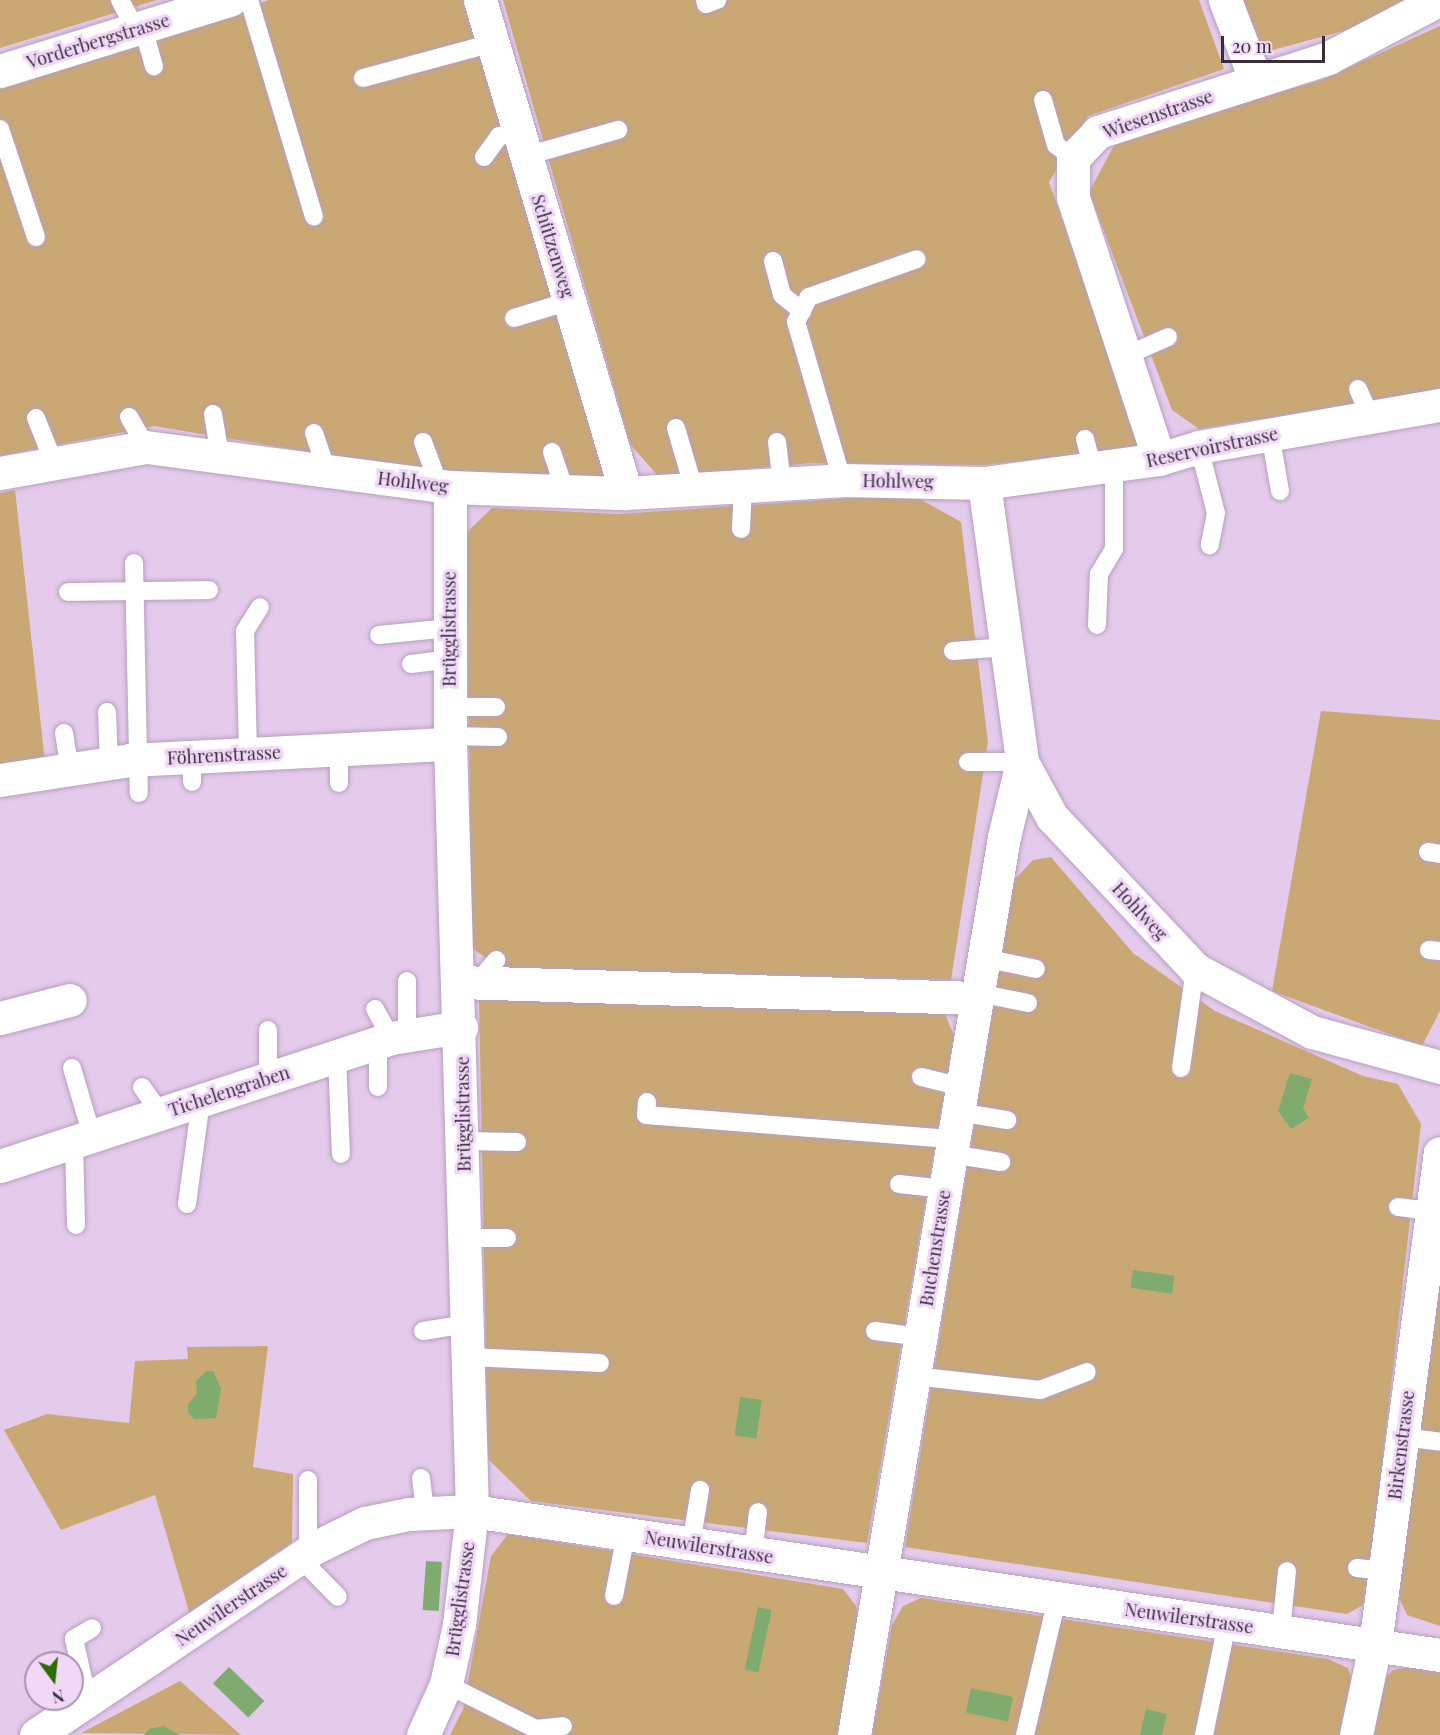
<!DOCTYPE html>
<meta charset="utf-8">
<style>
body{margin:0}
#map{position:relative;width:1440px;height:1735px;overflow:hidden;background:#e4cbec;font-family:"Playfair Display",serif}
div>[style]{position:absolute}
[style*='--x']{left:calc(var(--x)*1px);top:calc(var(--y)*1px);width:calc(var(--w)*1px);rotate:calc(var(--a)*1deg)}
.green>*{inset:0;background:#caa873}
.water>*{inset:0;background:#7fab6f;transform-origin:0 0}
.roads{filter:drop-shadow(0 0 2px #b79fbe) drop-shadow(0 0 2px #b79fbe)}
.service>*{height:18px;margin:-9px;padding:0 9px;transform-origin:9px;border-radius:9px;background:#fff}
.minor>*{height:33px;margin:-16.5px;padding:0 16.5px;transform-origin:16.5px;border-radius:16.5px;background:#fff}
span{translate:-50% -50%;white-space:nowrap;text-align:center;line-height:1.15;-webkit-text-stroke:6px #f1d8f9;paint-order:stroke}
.street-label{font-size:18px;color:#382e3b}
.north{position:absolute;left:24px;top:1651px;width:60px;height:60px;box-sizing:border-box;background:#f1d8f9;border:2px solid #a794ad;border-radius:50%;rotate:165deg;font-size:16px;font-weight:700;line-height:24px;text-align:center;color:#382e3b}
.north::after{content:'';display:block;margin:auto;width:21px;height:27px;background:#2c6d04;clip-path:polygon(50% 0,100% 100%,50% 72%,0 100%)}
.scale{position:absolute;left:1221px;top:36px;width:104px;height:27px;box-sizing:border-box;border:3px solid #382e3b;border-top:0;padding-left:8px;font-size:18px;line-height:21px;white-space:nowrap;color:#382e3b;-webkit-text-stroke:4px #f1d8f9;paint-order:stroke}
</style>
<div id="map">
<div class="green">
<i style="clip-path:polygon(0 0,157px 0,0 48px)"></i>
<i style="clip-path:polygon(269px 0,469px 0,607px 478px,418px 470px,154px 426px,0 456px,0 87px)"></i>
<i style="clip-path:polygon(503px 0,1199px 0,1224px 69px,1088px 116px,1049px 182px,1143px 447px,984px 465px,812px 463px,659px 477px,630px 444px)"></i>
<i style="clip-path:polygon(1238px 0,1414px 0,1358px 27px,1258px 54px)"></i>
<i style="clip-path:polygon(1440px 26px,1440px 390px,1199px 429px,1172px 410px,1089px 192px,1117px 140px,1321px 80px)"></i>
<i style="clip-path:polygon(15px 490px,45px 762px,0 772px,0 493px)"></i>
<i style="clip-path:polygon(911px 494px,961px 522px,988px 742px,951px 980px,500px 968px,472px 948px,466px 533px,492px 508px,619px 514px)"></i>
<i style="clip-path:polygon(1321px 711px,1440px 720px,1440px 1011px,1422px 1046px,1272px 991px)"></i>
<i style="clip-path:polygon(1051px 857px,1133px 953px,1215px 1011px,1363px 1076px,1398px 1084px,1421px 1124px,1368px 1587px,1363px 1605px,1347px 1614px,905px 1547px,1014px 880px,1033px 860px)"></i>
<i style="clip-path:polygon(479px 998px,944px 1011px,954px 1036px,867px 1543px,531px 1501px,488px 1459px)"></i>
<i style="clip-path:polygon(1440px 1265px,1440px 1626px,1407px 1615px,1397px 1593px)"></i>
<i style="clip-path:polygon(268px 1346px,253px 1467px,293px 1474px,292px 1542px,190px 1615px,155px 1495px,61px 1530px,4px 1430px,47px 1414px,129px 1423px,135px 1361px,188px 1359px,187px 1347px)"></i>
<i style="clip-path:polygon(508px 1534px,843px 1589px,856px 1606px,861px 1625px,840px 1735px,450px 1735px,463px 1709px,491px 1556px)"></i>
<i style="clip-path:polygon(921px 1598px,1328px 1659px,1348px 1668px,1354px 1687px,1345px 1735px,872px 1735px,892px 1625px,903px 1606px)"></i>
<i style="clip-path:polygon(1410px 1667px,1440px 1671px,1440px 1735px,1369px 1735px,1381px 1683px,1393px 1670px)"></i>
<i style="clip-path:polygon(180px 1681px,241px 1735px,81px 1733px)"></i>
</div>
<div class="water">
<i style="clip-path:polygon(1290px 1073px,1312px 1079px,1303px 1108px,1309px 1118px,1291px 1129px,1278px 1111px)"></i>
<i style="left:1133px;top:1270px;width:42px;height:18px;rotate:8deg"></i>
<i style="clip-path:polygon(206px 1371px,213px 1371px,221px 1389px,216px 1418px,194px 1419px,188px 1413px,188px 1404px,197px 1394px,196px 1381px)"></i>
<i style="left:740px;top:1397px;width:22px;height:39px;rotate:8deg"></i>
<i style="left:426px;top:1561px;width:16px;height:49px;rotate:4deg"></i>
<i style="left:758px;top:1607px;width:14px;height:64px;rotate:12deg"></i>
<i style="left:229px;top:1667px;width:49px;height:23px;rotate:44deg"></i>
<i style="left:971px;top:1688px;width:43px;height:25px;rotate:12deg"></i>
<i style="clip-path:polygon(1146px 1709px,1167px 1714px,1162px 1735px,1140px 1735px)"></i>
<i style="clip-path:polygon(163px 1726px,180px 1735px,144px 1735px,149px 1729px)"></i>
</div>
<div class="roads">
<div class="service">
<i style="--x:120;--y:0;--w:34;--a:62"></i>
<i style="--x:249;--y:0;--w:226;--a:73.3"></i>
<i style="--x:705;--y:0;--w:4;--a:76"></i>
<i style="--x:706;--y:4;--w:12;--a:-20"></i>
<i style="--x:143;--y:28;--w:40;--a:74"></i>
<i style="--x:363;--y:78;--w:135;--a:-15.1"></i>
<i style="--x:1043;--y:100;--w:47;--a:73.9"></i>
<i style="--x:1056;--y:145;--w:21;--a:37"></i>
<i style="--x:0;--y:129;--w:114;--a:71.6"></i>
<i style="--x:526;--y:156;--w:96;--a:-15.8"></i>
<i style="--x:484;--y:157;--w:26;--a:-54"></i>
<i style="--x:499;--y:136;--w:20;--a:-9"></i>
<i style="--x:773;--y:261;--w:35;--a:75"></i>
<i style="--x:782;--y:295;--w:26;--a:39"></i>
<i style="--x:514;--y:318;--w:59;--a:-16.9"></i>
<i style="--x:1125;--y:356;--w:47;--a:-23.8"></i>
<i style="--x:1358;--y:389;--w:30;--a:66"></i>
<i style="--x:213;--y:414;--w:43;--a:80.5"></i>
<i style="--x:129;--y:417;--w:34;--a:60"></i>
<i style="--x:36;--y:418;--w:48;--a:68.2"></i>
<i style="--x:676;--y:428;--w:64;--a:73.6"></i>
<i style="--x:314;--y:433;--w:40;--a:71.1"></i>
<i style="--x:1270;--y:434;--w:58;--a:80"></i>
<i style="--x:1085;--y:439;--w:30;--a:75"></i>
<i style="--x:423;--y:442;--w:46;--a:69.6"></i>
<i style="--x:777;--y:442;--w:42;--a:83.2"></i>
<i style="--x:1199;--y:447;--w:68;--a:75.6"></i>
<i style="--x:1216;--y:513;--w:33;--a:101"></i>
<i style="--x:552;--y:452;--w:41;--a:71.6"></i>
<i style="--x:842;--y:480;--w:165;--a:-106.2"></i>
<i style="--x:796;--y:322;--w:28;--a:-63"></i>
<i style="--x:809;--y:297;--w:114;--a:-19.4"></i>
<i style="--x:741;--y:529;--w:43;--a:-87.3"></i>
<i style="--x:134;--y:563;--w:230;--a:88.8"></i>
<i style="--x:68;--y:592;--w:141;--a:-0.8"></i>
<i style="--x:1097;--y:625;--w:51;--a:-87.8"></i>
<i style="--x:1099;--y:574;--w:29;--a:-59"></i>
<i style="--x:1114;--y:549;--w:83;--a:-90"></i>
<i style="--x:379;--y:635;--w:71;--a:-5.6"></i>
<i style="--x:953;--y:651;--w:54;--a:-4.2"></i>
<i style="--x:411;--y:664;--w:39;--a:-7"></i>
<i style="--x:450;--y:707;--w:46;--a:0"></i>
<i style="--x:107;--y:712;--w:51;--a:87.8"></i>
<i style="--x:64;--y:733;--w:36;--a:81"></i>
<i style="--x:450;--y:736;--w:48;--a:1.2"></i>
<i style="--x:248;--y:753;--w:122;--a:-91.4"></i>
<i style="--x:245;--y:631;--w:28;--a:-58"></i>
<i style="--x:968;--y:762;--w:54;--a:0"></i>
<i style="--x:192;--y:782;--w:26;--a:-90"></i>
<i style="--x:339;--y:783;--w:34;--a:-90"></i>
<i style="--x:1428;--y:852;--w:12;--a:9"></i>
<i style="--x:1429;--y:950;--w:11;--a:5"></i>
<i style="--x:984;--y:958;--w:53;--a:11.9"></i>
<i style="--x:407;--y:981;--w:55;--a:90"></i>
<i style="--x:477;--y:983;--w:30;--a:-50"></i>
<i style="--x:978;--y:993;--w:51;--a:11.3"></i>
<i style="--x:375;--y:1009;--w:33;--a:61"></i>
<i style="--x:337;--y:1056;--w:98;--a:87.7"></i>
<i style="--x:72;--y:1068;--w:71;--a:73.6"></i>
<i style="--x:1181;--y:1068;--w:100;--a:-82"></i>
<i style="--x:921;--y:1077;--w:42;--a:13.7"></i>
<i style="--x:268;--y:1079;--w:49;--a:-90"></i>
<i style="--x:142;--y:1087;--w:32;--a:55"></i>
<i style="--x:378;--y:1087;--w:44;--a:-90"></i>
<i style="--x:647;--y:1102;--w:13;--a:94"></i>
<i style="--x:646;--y:1115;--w:308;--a:4.5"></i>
<i style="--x:958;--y:1112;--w:50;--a:9.3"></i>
<i style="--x:463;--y:1141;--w:54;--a:1.1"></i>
<i style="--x:74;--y:1142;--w:83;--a:88.6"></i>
<i style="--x:951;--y:1154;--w:51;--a:9.1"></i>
<i style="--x:899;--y:1184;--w:46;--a:6.2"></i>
<i style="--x:187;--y:1204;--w:105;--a:-82.3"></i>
<i style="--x:1398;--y:1207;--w:34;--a:7"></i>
<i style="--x:465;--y:1238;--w:42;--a:0"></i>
<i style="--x:423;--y:1331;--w:45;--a:-9"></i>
<i style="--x:875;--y:1331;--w:45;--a:7.6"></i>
<i style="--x:468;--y:1357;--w:132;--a:2.6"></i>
<i style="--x:914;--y:1376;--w:127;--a:6.3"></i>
<i style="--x:1040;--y:1390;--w:50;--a:-21"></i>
<i style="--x:1402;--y:1437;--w:38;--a:7"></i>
<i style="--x:421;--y:1478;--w:35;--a:83"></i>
<i style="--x:691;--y:1544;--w:55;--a:-80.5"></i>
<i style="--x:308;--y:1552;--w:72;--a:-90"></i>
<i style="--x:753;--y:1554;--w:42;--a:-83.2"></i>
<i style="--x:300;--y:1558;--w:54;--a:45.7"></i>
<i style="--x:1357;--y:1568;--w:28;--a:6"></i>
<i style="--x:614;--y:1596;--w:63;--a:-79"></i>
<i style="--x:1281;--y:1631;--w:60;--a:-84.3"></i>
<i style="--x:446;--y:1684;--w:101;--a:26.6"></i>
<i style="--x:536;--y:1729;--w:27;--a:-6"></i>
<i style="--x:88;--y:1701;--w:64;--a:-102.7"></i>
<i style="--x:74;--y:1639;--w:21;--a:-31"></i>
<i style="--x:1025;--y:1735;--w:140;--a:-76.8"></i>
<i style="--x:1204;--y:1735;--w:113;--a:-78.3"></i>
</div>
<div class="minor">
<i style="--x:480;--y:0;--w:514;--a:73.5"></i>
<i style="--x:1225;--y:0;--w:87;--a:69.1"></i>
<i style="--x:0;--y:71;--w:241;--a:-17.2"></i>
<i style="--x:1159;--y:459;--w:276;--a:-108.2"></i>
<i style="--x:1073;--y:197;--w:39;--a:-90"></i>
<i style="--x:1073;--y:158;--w:36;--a:-46"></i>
<i style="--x:1098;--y:132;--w:242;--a:-17.8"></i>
<i style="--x:1328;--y:58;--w:125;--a:-27.6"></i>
<i style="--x:0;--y:473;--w:148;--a:-10.1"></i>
<i style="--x:146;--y:447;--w:307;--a:7.5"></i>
<i style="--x:450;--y:487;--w:176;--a:2"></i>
<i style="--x:626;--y:493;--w:216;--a:-3.4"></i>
<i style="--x:842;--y:480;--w:142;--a:1.2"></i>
<i style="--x:984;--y:483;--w:282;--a:82.2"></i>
<i style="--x:1022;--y:762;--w:63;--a:61.4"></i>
<i style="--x:1052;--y:817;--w:209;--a:46.7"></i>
<i style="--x:1195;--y:969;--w:133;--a:28.3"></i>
<i style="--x:1312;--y:1032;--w:133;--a:15.3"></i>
<i style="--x:984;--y:483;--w:177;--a:-7.8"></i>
<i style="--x:1159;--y:459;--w:42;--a:-16.7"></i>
<i style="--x:1199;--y:447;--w:245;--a:-9.9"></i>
<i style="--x:0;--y:780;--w:132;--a:-8.7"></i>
<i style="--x:130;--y:760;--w:320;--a:-2.9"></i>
<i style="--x:459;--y:982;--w:518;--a:1.77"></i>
<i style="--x:0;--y:1018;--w:72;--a:-14.4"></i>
<i style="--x:0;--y:1166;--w:411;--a:-18.1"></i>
<i style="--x:391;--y:1038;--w:71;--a:-8.9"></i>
<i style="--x:36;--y:1735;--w:335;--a:-33.9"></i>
<i style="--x:314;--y:1548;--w:57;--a:-26.1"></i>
<i style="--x:365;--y:1523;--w:45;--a:-11.6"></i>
<i style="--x:409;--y:1514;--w:63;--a:-2.7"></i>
<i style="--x:472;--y:1511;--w:979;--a:8.46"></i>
<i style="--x:423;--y:1735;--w:56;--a:-65.7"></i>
<i style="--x:446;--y:1684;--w:60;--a:-77.6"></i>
<i style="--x:459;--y:1625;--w:115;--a:-83.5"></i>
<i style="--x:472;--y:1511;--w:767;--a:-91.64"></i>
<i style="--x:450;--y:744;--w:257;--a:-90"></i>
<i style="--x:854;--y:1735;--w:910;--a:-80.52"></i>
<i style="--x:1004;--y:837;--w:77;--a:-76.5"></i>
<i style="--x:1356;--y:1735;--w:92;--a:-78.1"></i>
<i style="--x:1375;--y:1645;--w:496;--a:-82.5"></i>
</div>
</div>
<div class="street-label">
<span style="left:98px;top:41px;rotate:-17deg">Vorderbergstrasse</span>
<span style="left:1158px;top:114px;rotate:-19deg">Wiesenstrasse</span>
<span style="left:553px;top:246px;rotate:73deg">Schützenweg</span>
<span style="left:1212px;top:447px;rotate:-12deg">Reservoirstrasse</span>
<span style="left:898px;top:481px;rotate:1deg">Hohlweg</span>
<span style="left:413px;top:482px;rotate:7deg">Hohlweg</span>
<span style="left:449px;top:629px;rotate:-90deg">Brügglistrasse</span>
<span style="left:224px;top:755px;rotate:-3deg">Föhrenstrasse</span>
<span style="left:1140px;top:911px;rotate:47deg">Hohlweg</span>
<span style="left:229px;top:1091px;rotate:-18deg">Tichelengraben</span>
<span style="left:463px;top:1114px;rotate:-91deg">Brügglistrasse</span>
<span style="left:935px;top:1248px;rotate:-81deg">Buchenstrasse</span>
<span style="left:1401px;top:1445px;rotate:-83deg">Birkenstrasse</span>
<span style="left:709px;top:1547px;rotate:9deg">Neuwilerstrasse</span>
<span style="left:460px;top:1599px;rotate:-82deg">Brügglistrasse</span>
<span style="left:231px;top:1605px;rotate:-34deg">Neuwilerstrasse</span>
<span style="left:1189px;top:1618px;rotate:8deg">Neuwilerstrasse</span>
</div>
<div class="north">N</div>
<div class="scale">20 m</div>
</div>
